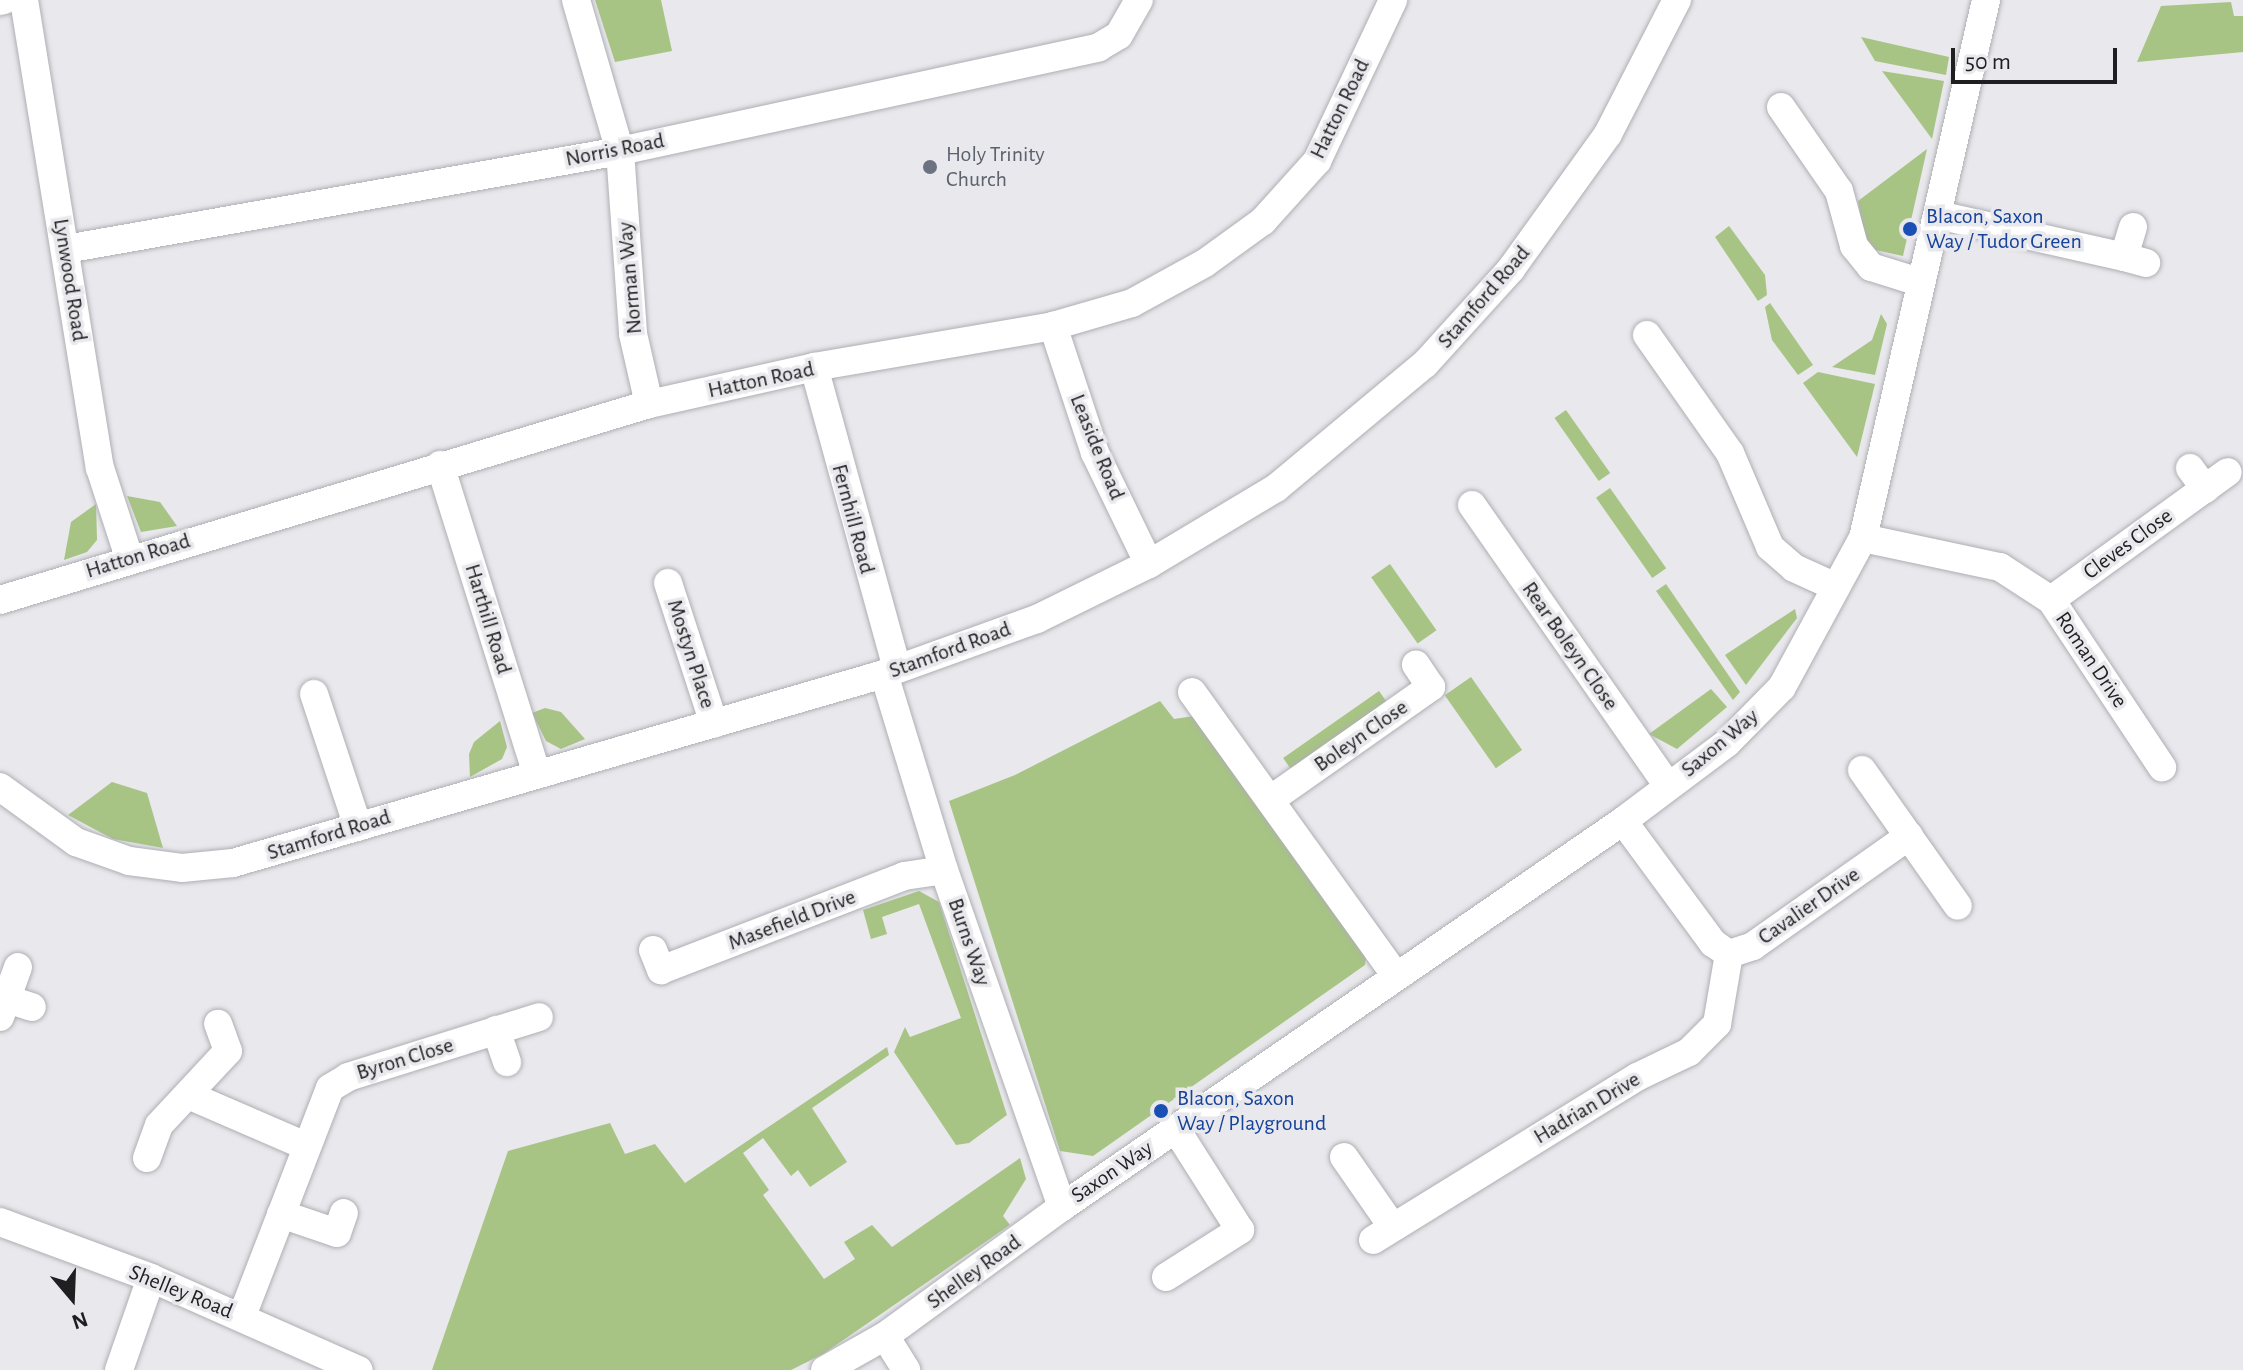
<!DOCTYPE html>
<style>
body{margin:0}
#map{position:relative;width:2243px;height:1370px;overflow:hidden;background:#e8e8ed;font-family:"Alegreya Sans",sans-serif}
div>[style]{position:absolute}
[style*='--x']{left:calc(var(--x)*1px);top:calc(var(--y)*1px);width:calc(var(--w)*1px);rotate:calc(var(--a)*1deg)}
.green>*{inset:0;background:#a7c484;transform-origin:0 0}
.roads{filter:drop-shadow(0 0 2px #aeafb3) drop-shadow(0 0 2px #aeafb3)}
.minor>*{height:28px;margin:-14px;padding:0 14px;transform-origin:14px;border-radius:14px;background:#fff}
.dots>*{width:22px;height:22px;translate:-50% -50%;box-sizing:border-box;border:4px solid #e8e8ed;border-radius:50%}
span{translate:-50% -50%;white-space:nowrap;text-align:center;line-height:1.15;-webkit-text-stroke:7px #e8e8ed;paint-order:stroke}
.street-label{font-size:22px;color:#1f1f21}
.worship-label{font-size:22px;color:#5b616d}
.left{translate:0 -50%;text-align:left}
.transit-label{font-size:22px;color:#164399}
.north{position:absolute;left:32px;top:1258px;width:80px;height:80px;-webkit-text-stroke:6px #e8e8ed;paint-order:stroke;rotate:161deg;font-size:22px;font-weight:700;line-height:32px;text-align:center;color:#1f1f21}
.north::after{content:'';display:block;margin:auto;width:28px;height:36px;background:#1f1f21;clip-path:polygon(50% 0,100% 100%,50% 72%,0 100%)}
.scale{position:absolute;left:1951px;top:48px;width:166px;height:36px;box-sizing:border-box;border:4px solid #1f1f21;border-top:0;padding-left:10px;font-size:24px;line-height:28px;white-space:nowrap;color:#1f1f21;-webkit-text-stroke:6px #e8e8ed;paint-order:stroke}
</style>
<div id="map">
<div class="green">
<i style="clip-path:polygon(595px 0,661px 0,672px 51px,615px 62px)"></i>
<i style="clip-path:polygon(2231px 2px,2234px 16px,2243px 16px,2243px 52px,2137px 62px,2161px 6px)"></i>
<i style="clip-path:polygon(1861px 37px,1949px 57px,1946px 75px,1875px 61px)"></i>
<i style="clip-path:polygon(1882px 71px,1944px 81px,1932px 139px)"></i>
<i style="clip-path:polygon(1927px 149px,1903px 256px,1866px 248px,1858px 201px)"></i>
<i style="clip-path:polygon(1729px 226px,1765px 275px,1767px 295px,1758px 301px,1715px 237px)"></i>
<i style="clip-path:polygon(1770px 303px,1813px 365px,1798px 375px,1772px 340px,1765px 307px)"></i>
<i style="clip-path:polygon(1881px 314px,1887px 324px,1875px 375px,1832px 367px,1872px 340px)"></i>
<i style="clip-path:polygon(1818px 372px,1875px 384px,1857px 457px,1803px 383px)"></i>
<i style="left:1566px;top:410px;width:77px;height:14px;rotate:55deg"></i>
<i style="left:1610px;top:488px;width:98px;height:17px;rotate:55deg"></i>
<i style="clip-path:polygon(127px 496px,160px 502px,177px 526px,141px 532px)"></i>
<i style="clip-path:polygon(96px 504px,97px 540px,87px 552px,64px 560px,71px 522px)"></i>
<i style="left:1390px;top:564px;width:81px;height:23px;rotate:55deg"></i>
<i style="clip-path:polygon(1666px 584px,1740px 692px,1733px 700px,1656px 591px)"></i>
<i style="clip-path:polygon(1795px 609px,1797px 618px,1746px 685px,1725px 655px)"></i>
<i style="left:1471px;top:677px;width:89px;height:32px;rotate:55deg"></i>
<i style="clip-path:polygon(1711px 689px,1727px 707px,1677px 749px,1649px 734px)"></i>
<i style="left:1379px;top:691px;width:16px;height:117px;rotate:55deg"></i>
<i style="clip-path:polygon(1160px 701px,1174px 719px,1201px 715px,1367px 950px,1365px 965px,1093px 1156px,1060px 1151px,949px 801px,1015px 775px)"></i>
<i style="clip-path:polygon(545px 708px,561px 712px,585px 739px,561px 749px,546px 741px,532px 713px)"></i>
<i style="clip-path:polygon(500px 721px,507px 747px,502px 759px,470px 777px,469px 754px,474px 742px)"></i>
<i style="clip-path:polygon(112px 782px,147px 793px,163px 848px,113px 839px,68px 815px)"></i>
<i style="clip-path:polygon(919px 891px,939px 902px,1007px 1115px,969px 1143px,956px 1145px,894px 1052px,905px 1027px,910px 1037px,961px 1018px,919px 904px,882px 917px,887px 934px,871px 939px,863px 910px)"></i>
<i style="clip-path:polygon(887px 1047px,889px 1055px,812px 1108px,847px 1162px,810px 1187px,798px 1170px,791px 1176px,763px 1138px,743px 1153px,769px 1190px,763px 1195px,824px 1279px,855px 1259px,844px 1242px,872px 1225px,892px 1247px,1020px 1158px,1026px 1179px,1003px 1216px,1010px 1225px,823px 1354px,791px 1370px,432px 1370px,508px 1151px,610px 1123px,625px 1154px,655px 1144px,685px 1183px)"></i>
</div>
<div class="roads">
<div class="minor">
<i style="--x:24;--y:0;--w:474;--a:80.8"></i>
<i style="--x:100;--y:468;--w:94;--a:72"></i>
<i style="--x:576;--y:0;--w:157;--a:73.8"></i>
<i style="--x:620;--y:151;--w:183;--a:85.9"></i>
<i style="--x:633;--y:334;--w:72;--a:77.1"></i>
<i style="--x:0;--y:1;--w:4;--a:-14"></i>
<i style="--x:1781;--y:107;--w:102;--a:55.4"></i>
<i style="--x:1839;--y:191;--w:57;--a:74.7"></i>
<i style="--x:1854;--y:246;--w:27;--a:51"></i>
<i style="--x:1871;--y:267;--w:50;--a:17.4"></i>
<i style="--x:1938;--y:215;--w:191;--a:12.7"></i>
<i style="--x:2133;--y:227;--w:31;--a:107"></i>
<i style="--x:2124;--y:257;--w:23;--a:15"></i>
<i style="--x:66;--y:249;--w:563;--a:-10.03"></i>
<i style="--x:620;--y:151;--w:490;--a:-12.2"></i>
<i style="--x:1099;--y:47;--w:23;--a:-31"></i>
<i style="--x:1119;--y:35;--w:40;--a:-60.3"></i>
<i style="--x:1053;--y:326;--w:134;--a:71.7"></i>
<i style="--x:1095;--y:453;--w:123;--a:64.1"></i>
<i style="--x:1647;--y:335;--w:144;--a:54.9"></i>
<i style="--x:1730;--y:453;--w:102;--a:66.9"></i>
<i style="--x:1770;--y:547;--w:32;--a:41"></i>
<i style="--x:1794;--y:568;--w:46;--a:24.3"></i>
<i style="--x:814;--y:367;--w:313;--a:74.6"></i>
<i style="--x:440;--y:465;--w:322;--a:72.6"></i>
<i style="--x:2190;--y:468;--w:26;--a:54"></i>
<i style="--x:1472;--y:505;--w:343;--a:55.1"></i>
<i style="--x:1863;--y:538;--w:140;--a:12"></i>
<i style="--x:2000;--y:567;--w:61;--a:32.9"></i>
<i style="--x:2051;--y:600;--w:201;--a:56.4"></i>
<i style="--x:668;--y:583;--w:148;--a:71.9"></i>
<i style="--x:0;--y:600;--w:678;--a:-16.8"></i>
<i style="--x:649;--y:404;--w:169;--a:-12.6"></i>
<i style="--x:814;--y:367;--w:242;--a:-9.7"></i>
<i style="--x:1053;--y:326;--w:82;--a:-16.2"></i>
<i style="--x:1132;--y:303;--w:83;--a:-28.7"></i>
<i style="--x:1205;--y:263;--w:72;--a:-35.9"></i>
<i style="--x:1263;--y:221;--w:81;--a:-48"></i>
<i style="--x:1317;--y:161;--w:178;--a:-64.7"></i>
<i style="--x:2051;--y:600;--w:218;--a:-35.9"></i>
<i style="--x:884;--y:674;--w:205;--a:73"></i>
<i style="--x:944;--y:870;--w:357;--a:70.7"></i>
<i style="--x:1192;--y:692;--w:348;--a:54.3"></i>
<i style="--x:314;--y:694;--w:140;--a:71.7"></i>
<i style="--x:1862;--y:770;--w:166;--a:54.8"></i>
<i style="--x:0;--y:787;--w:94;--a:35.9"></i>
<i style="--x:76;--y:842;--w:56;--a:19.7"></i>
<i style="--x:129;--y:861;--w:53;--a:7.5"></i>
<i style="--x:182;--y:868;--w:51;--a:-5.6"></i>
<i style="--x:233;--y:863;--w:678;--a:-16.19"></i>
<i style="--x:884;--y:674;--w:163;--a:-19.8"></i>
<i style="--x:1037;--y:619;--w:125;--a:-26.2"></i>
<i style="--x:1149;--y:564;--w:148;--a:-30.9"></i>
<i style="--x:1276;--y:488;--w:194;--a:-39.8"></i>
<i style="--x:1425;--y:364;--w:128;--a:-47.8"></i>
<i style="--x:1511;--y:269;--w:166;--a:-54.3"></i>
<i style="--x:1608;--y:134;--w:151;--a:-62.8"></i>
<i style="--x:1270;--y:800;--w:197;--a:-35.1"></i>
<i style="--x:1431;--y:687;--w:27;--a:-124"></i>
<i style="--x:1623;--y:821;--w:152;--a:53.6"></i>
<i style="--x:1713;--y:943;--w:19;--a:35"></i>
<i style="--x:1729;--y:954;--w:25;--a:-18"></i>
<i style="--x:1753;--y:946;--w:191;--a:-35.2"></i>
<i style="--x:653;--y:950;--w:22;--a:68"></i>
<i style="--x:661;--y:970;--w:261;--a:-21.1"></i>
<i style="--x:904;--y:876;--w:40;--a:-8.5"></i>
<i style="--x:7;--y:999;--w:26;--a:18"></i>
<i style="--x:0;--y:1017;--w:53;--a:-70.2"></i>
<i style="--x:496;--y:1030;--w:34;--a:71"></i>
<i style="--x:188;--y:1095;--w:129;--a:23.4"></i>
<i style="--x:1344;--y:1157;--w:84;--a:55.2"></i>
<i style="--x:147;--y:1158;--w:35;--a:-70"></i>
<i style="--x:159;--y:1125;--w:101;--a:-47"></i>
<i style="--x:228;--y:1051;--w:29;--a:-110"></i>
<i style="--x:281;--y:1214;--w:59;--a:18.7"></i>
<i style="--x:337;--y:1233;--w:21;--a:-71"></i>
<i style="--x:0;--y:1222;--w:161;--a:20.3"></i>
<i style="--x:151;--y:1278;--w:227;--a:23.9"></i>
<i style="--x:1373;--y:1240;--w:310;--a:-31.7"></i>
<i style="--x:1637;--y:1077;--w:58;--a:-25.7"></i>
<i style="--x:1689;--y:1052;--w:40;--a:-45"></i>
<i style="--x:1717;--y:1024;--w:71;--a:-80.3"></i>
<i style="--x:1166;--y:1277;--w:88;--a:-32.4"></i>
<i style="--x:1240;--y:1230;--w:120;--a:-122.4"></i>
<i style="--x:242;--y:1316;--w:244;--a:-68.9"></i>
<i style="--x:330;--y:1088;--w:21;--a:-31"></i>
<i style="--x:348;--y:1077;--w:200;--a:-17.4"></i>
<i style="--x:885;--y:1336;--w:40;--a:58"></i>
<i style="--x:119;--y:1370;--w:97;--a:-70.8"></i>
<i style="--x:825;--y:1370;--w:69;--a:-29.5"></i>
<i style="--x:885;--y:1336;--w:219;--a:-36.1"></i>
<i style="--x:1062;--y:1207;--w:681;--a:-34.53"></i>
<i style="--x:1623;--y:821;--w:130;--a:-36.9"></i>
<i style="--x:1727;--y:743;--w:78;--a:-45.5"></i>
<i style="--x:1782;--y:687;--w:170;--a:-61.5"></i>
<i style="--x:1863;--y:538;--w:552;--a:-77.12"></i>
</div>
</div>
<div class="dots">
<i style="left:930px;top:167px;background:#6b7280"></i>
<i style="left:1910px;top:229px;background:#1a4fb4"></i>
<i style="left:1161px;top:1111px;background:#1a4fb4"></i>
</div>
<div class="street-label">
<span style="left:1340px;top:109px;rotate:-64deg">Hatton Road</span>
<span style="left:615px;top:150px;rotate:-11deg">Norris Road</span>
<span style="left:630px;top:278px;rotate:-95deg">Norman Way</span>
<span style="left:70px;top:280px;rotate:81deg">Lynwood Road</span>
<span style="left:1484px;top:297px;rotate:-49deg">Stamford Road</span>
<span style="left:761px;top:380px;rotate:-12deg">Hatton Road</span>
<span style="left:1097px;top:447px;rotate:68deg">Leaside Road</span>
<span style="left:853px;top:519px;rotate:75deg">Fernhill Road</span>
<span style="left:2128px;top:544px;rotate:-36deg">Cleves Close</span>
<span style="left:138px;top:556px;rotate:-17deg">Hatton Road</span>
<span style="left:488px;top:619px;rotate:73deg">Harthill Road</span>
<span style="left:1570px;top:646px;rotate:55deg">Rear Boleyn Close</span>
<span style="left:950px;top:650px;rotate:-20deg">Stamford Road</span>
<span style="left:691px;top:654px;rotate:72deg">Mostyn Place</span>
<span style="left:2091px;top:660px;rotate:56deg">Roman Drive</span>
<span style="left:1361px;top:736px;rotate:-35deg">Boleyn Close</span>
<span style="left:1720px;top:743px;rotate:-40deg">Saxon Way</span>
<span style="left:329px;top:835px;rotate:-17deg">Stamford Road</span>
<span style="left:1809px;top:906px;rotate:-35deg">Cavalier Drive</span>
<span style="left:792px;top:920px;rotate:-21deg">Masefield Drive</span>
<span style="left:969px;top:942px;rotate:71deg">Burns Way</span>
<span style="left:405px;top:1059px;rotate:-17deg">Byron Close</span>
<span style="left:1587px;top:1108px;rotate:-31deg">Hadrian Drive</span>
<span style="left:1112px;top:1172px;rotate:-34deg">Saxon Way</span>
<span style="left:974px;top:1272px;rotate:-36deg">Shelley Road</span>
<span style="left:181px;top:1292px;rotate:22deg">Shelley Road</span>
</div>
<div class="worship-label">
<span class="left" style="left:946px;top:167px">Holy Trinity<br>Church</span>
</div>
<div class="transit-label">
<span class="left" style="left:1926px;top:229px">Blacon, Saxon<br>Way / Tudor Green</span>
<span class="left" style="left:1177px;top:1111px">Blacon, Saxon<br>Way / Playground</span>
</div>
<div class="north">N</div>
<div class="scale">50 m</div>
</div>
